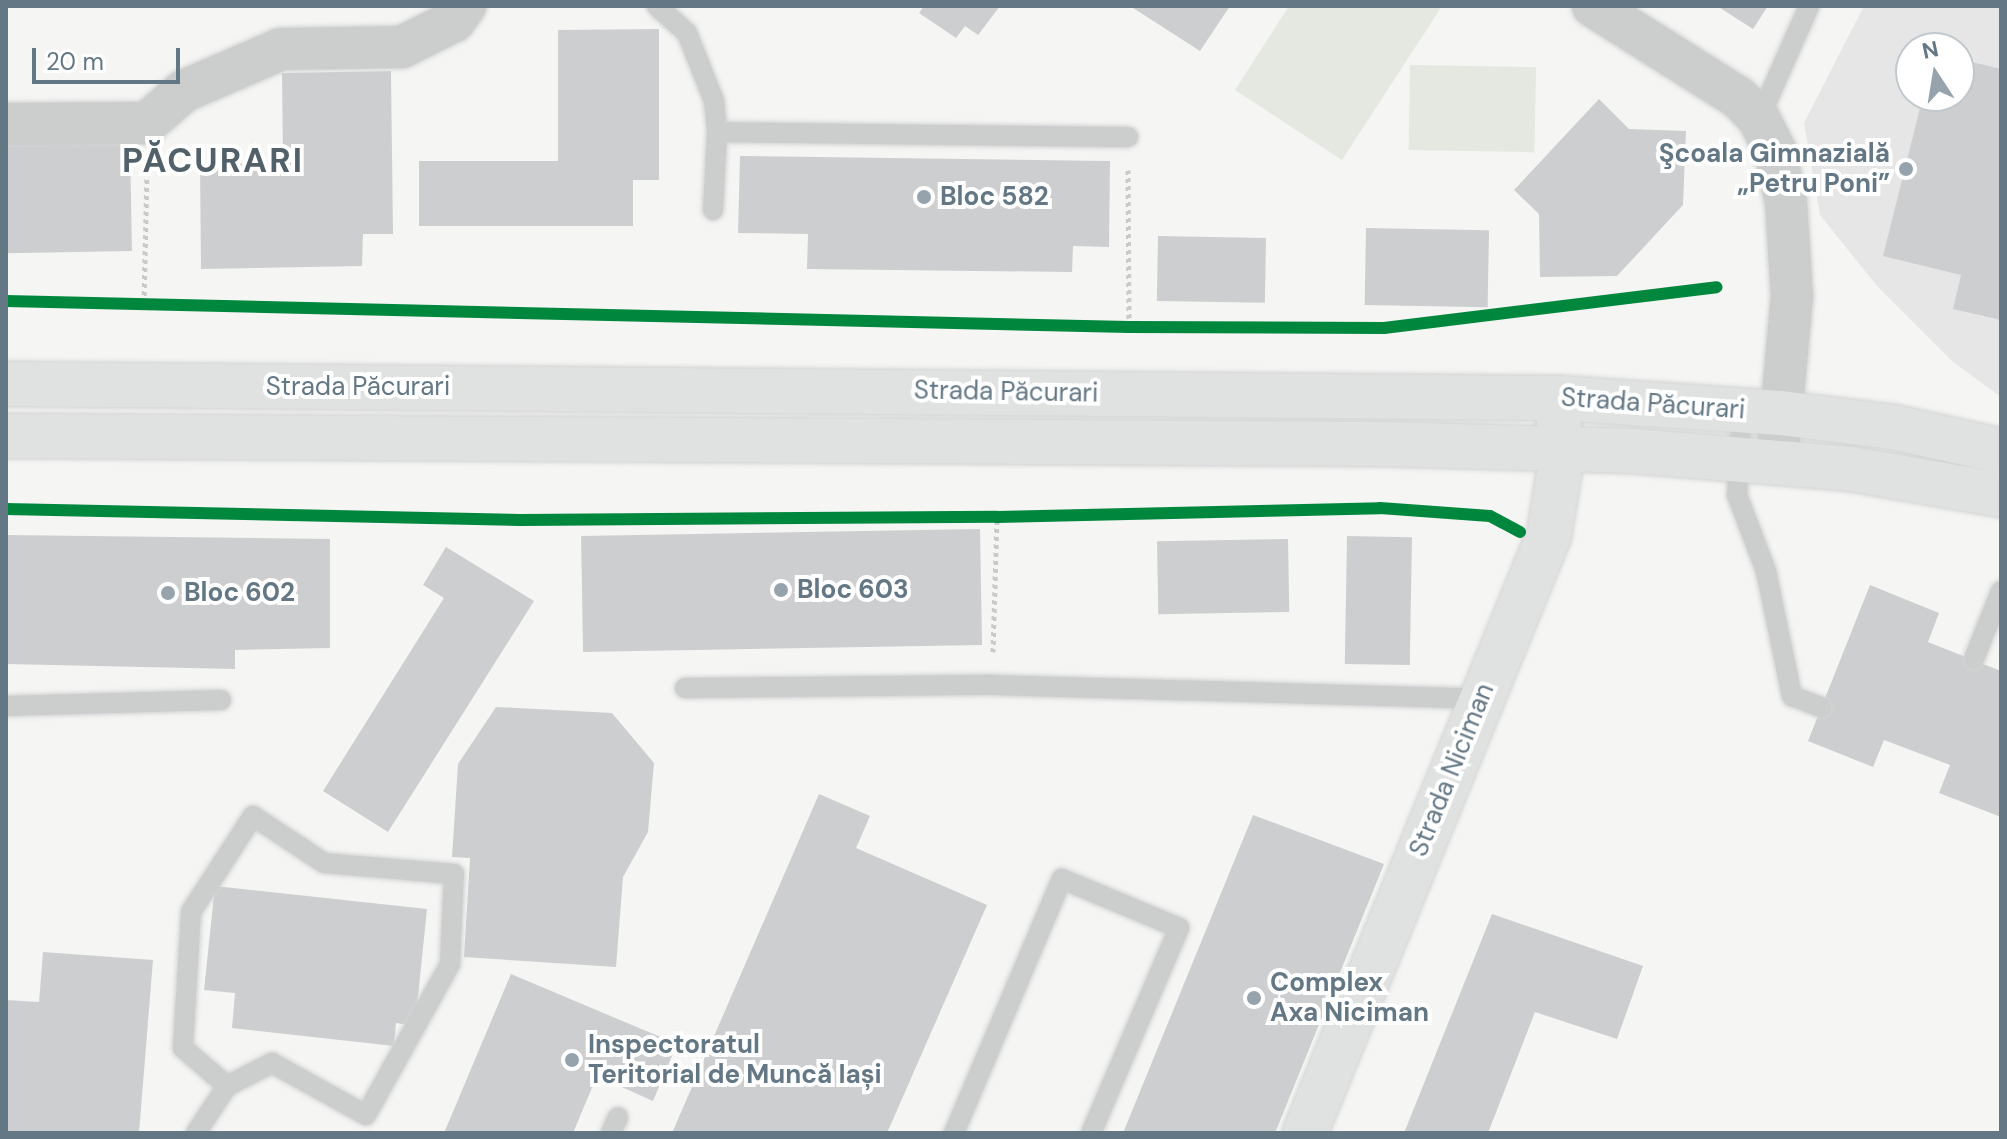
<!DOCTYPE html>
<meta charset="utf-8">
<style>
body{margin:0}
#map{position:relative;width:2007px;height:1139px;overflow:hidden;background:#f5f5f3;font-family:"DM Sans",sans-serif}
div>[style]{position:absolute}
[style*='--x']{left:calc(var(--x)*1px);top:calc(var(--y)*1px);width:calc(var(--w)*1px);rotate:calc(var(--a)*1deg)}
.built>*{inset:0;background:#e5e6e5}
.green>*{inset:0;background:#e4e8e1;transform-origin:0 0}
.building>*{inset:0;background:#cdcecf;transform-origin:0 0}
.path>*{height:5px;margin-top:-2.5px;transform-origin:0;background:repeating-linear-gradient(90deg,#cacacb 0 4px,transparent 0 8px)}
.roads{filter:drop-shadow(0 0 2px #d2d3d4) drop-shadow(0 0 2px #d2d3d4)}
.lane>*{height:20px;margin:-10px;padding:0 10px;transform-origin:10px;border-radius:10px;background:#cccece}
.street>*{height:42px;margin:-21px;padding:0 21px;transform-origin:21px;border-radius:21px;background:#cccece}
.secondary>*{height:44px;margin:-22px;padding:0 22px;transform-origin:22px;border-radius:22px;background:#e0e1e1}
.primary>*{height:44px;margin:-22px;padding:0 22px;transform-origin:22px;border-radius:22px;background:#e0e1e1}
.cycleway>*{height:12px;margin:-6px;padding:0 6px;transform-origin:6px;border-radius:6px;background:#00873e}
.dots>*{width:22px;height:22px;translate:-50% -50%;box-sizing:border-box;border:4px solid #fff;border-radius:50%}
span{translate:-50% -50%;white-space:nowrap;text-align:center;line-height:1.15;-webkit-text-stroke:8px #fff;paint-order:stroke}
.poi-label{font-size:26px;color:#637785;font-weight:700}
.right{translate:-100% -50%;text-align:right}
.left{translate:0 -50%;text-align:left}
.street-label{font-size:26px;color:#637785}
.district-label{font-size:34px;color:#516069;font-weight:700;letter-spacing:2px}
.frame{position:absolute;inset:0;border:8px solid #637785;pointer-events:none}
.north{position:absolute;left:1895px;top:32px;width:80px;height:80px;box-sizing:border-box;background:#fff;border:2px solid #c1c9ce;border-radius:50%;rotate:348deg;font-size:22px;font-weight:700;line-height:32px;text-align:center;color:#637785}
.north::after{content:'';display:block;margin:auto;width:28px;height:36px;background:#96a3ac;clip-path:polygon(50% 0,100% 100%,50% 72%,0 100%)}
.scale{position:absolute;left:32px;top:48px;width:148px;height:36px;box-sizing:border-box;border:4px solid #637785;border-top:0;padding-left:10px;font-size:24px;line-height:28px;white-space:nowrap;color:#637785;-webkit-text-stroke:6px #fff;paint-order:stroke}
</style>
<div id="map">
<div class="built">
<i style="clip-path:polygon(evenodd,1864px 6px,2001px 6px,2001px 397px,1953px 362px,1877px 286px,1820px 215px,1804px 123px,1864px 6px,1911px 48px,1959px 48px,1959px 96px,1911px 96px,1911px 48px)"></i>
</div>
<div class="green">
<i style="clip-path:polygon(1289px 6px,1442px 6px,1342px 160px,1235px 90px)"></i>
<i style="left:1410px;top:65px;width:126px;height:85px;rotate:1deg"></i>
</div>
<div class="building">
<i style="clip-path:polygon(924px 6px,1000px 6px,978px 35px,965px 26px,956px 38px,919px 13px)"></i>
<i style="clip-path:polygon(1130px 6px,1230px 6px,1200px 51px)"></i>
<i style="clip-path:polygon(1717px 6px,1768px 6px,1753px 29px)"></i>
<i style="clip-path:polygon(659px 29px,659px 180px,633px 180px,633px 226px,419px 226px,419px 161px,558px 161px,558px 30px)"></i>
<i style="clip-path:polygon(1959px 59px,2001px 69px,2001px 320px,1953px 309px,1961px 275px,1883px 256px,1923px 96px,1959px 96px)"></i>
<i style="clip-path:polygon(391px 71px,393px 234px,363px 234px,362px 266px,201px 269px,200px 164px,283px 163px,282px 73px)"></i>
<i style="clip-path:polygon(1599px 99px,1629px 129px,1686px 131px,1683px 205px,1617px 276px,1540px 277px,1539px 214px,1514px 190px)"></i>
<i style="left:130px;top:140px;width:111px;height:124px;rotate:89deg"></i>
<i style="clip-path:polygon(740px 156px,1110px 161px,1109px 247px,1073px 246px,1072px 272px,807px 269px,808px 234px,738px 233px)"></i>
<i style="left:1366px;top:228px;width:123px;height:77px;rotate:1deg"></i>
<i style="left:1158px;top:236px;width:108px;height:65px;rotate:1deg"></i>
<i style="left:980px;top:529px;width:116px;height:399px;rotate:89deg"></i>
<i style="clip-path:polygon(6px 535px,330px 539px,330px 648px,235px 650px,235px 669px,6px 664px)"></i>
<i style="left:1347px;top:536px;width:65px;height:128px;rotate:1deg"></i>
<i style="left:1288px;top:539px;width:73px;height:131px;rotate:89deg"></i>
<i style="clip-path:polygon(446px 547px,534px 601px,388px 832px,323px 791px,444px 598px,423px 585px)"></i>
<i style="clip-path:polygon(1870px 585px,1939px 613px,1928px 642px,2001px 671px,2001px 817px,1939px 793px,1950px 765px,1884px 740px,1873px 767px,1808px 741px)"></i>
<i style="clip-path:polygon(496px 707px,612px 713px,654px 763px,648px 832px,623px 877px,616px 967px,464px 957px,470px 858px,452px 857px,458px 764px)"></i>
<i style="clip-path:polygon(819px 794px,870px 816px,856px 848px,987px 905px,887px 1133px,672px 1133px)"></i>
<i style="clip-path:polygon(1253px 815px,1384px 864px,1275px 1133px,1123px 1133px)"></i>
<i style="clip-path:polygon(215px 886px,427px 909px,415px 1026px,396px 1023px,394px 1046px,232px 1028px,235px 993px,204px 990px)"></i>
<i style="clip-path:polygon(1492px 914px,1643px 966px,1617px 1039px,1535px 1012px,1488px 1133px,1404px 1133px)"></i>
<i style="clip-path:polygon(43px 952px,153px 960px,139px 1133px,6px 1133px,6px 1000px,39px 1002px)"></i>
<i style="clip-path:polygon(511px 974px,677px 1044px,653px 1101px,597px 1076px,573px 1133px,444px 1133px)"></i>
</div>
<div class="path">
<i style="--x:1128;--y:170;--w:157;--a:89.6"></i>
<i style="--x:144;--y:303;--w:135;--a:-88.7"></i>
<i style="--x:993;--y:652;--w:135;--a:-88.3"></i>
</div>
<div class="roads">
<div class="lane">
<i style="--x:657;--y:6;--w:40;--a:42"></i>
<i style="--x:687;--y:33;--w:73;--a:68.3"></i>
<i style="--x:714;--y:101;--w:31;--a:84"></i>
<i style="--x:717;--y:132;--w:78;--a:92.9"></i>
<i style="--x:1759;--y:119;--w:124;--a:-66.1"></i>
<i style="--x:717;--y:132;--w:411;--a:0.7"></i>
<i style="--x:1742;--y:409;--w:86;--a:93.3"></i>
<i style="--x:1737;--y:495;--w:81;--a:69.1"></i>
<i style="--x:1766;--y:571;--w:128;--a:78.3"></i>
<i style="--x:1792;--y:696;--w:31;--a:21"></i>
<i style="--x:1974;--y:659;--w:73;--a:-68.3"></i>
<i style="--x:685;--y:688;--w:307;--a:-0.6"></i>
<i style="--x:992;--y:685;--w:489;--a:1.6"></i>
<i style="--x:6;--y:706;--w:215;--a:-1.6"></i>
<i style="--x:196;--y:1133;--w:56;--a:-56.6"></i>
<i style="--x:227;--y:1086;--w:51;--a:-27.1"></i>
<i style="--x:272;--y:1063;--w:107;--a:29"></i>
<i style="--x:366;--y:1115;--w:173;--a:-60.9"></i>
<i style="--x:450;--y:964;--w:90;--a:-87.5"></i>
<i style="--x:454;--y:874;--w:130;--a:-175.2"></i>
<i style="--x:324;--y:863;--w:85;--a:-146.5"></i>
<i style="--x:253;--y:816;--w:114;--a:122.9"></i>
<i style="--x:191;--y:912;--w:136;--a:93.4"></i>
<i style="--x:183;--y:1048;--w:58;--a:40.8"></i>
<i style="--x:611;--y:1133;--w:17;--a:-66"></i>
<i style="--x:954;--y:1133;--w:276;--a:-67"></i>
<i style="--x:1062;--y:879;--w:127;--a:22.7"></i>
<i style="--x:1179;--y:928;--w:223;--a:113.2"></i>
</div>
<div class="street">
<i style="--x:1593;--y:6;--w:173;--a:32.2"></i>
<i style="--x:1739;--y:98;--w:29;--a:46"></i>
<i style="--x:1759;--y:119;--w:38;--a:63"></i>
<i style="--x:1776;--y:153;--w:51;--a:78.7"></i>
<i style="--x:1786;--y:203;--w:93;--a:86.3"></i>
<i style="--x:1792;--y:296;--w:166;--a:95.2"></i>
<i style="--x:6;--y:124;--w:141;--a:-0.4"></i>
<i style="--x:147;--y:123;--w:49;--a:-40.9"></i>
<i style="--x:184;--y:91;--w:106;--a:-23.4"></i>
<i style="--x:281;--y:49;--w:121;--a:-0.9"></i>
<i style="--x:402;--y:47;--w:58;--a:-26.6"></i>
<i style="--x:454;--y:21;--w:19;--a:-54"></i>
</div>
<div class="secondary">
<i style="--x:1305;--y:1133;--w:646;--a:-67.8"></i>
<i style="--x:1549;--y:535;--w:62;--a:-80.7"></i>
<i style="--x:1559;--y:474;--w:76;--a:-90"></i>
</div>
<div class="primary">
<i style="--x:6;--y:384;--w:1553;--a:0.52"></i>
<i style="--x:1559;--y:398;--w:223;--a:3.9"></i>
<i style="--x:1781;--y:413;--w:113;--a:7.1"></i>
<i style="--x:1893;--y:427;--w:111;--a:12.5"></i>
<i style="--x:6;--y:436;--w:1375;--a:0.33"></i>
<i style="--x:1381;--y:444;--w:252;--a:1.6"></i>
<i style="--x:1633;--y:451;--w:219;--a:4.7"></i>
<i style="--x:1851;--y:469;--w:152;--a:9.8"></i>
</div>
</div>
<div class="cycleway">
<i style="--x:6;--y:301;--w:1123;--a:1.33"></i>
<i style="--x:1129;--y:327;--w:255;--a:0.2"></i>
<i style="--x:1384;--y:328;--w:335;--a:-7"></i>
<i style="--x:6;--y:509;--w:514;--a:1.23"></i>
<i style="--x:520;--y:520;--w:477;--a:-0.4"></i>
<i style="--x:997;--y:517;--w:383;--a:-1.3"></i>
<i style="--x:1380;--y:508;--w:110;--a:4.2"></i>
<i style="--x:1490;--y:516;--w:34;--a:28"></i>
</div>
<div class="dots">
<i style="left:1906px;top:169px;background:#96a3ac"></i>
<i style="left:924px;top:197px;background:#96a3ac"></i>
<i style="left:781px;top:590px;background:#96a3ac"></i>
<i style="left:168px;top:593px;background:#96a3ac"></i>
<i style="left:1254px;top:998px;background:#96a3ac"></i>
<i style="left:572px;top:1060px;background:#96a3ac"></i>
</div>
<div class="poi-label">
<span class="right" style="left:1890px;top:169px">Şcoala Gimnazială<br>„Petru Poni”</span>
<span class="left" style="left:940px;top:197px">Bloc 582</span>
<span class="left" style="left:797px;top:590px">Bloc 603</span>
<span class="left" style="left:184px;top:593px">Bloc 602</span>
<span class="left" style="left:1270px;top:998px">Complex<br>Axa Niciman</span>
<span class="left" style="left:588px;top:1060px">Inspectoratul<br>Teritorial de Muncă Iași</span>
</div>
<div class="street-label">
<span style="left:358px;top:387px">Strada Păcurari</span>
<span style="left:1006px;top:392px;rotate:1deg">Strada Păcurari</span>
<span style="left:1653px;top:404px;rotate:4deg">Strada Păcurari</span>
<span style="left:1452px;top:770px;rotate:-68deg">Strada Niciman</span>
</div>
<div class="district-label">
<span style="left:213px;top:161px">PĂCURARI</span>
</div>
<div class="frame"></div>
<div class="north">N</div>
<div class="scale">20 m</div>
</div>
